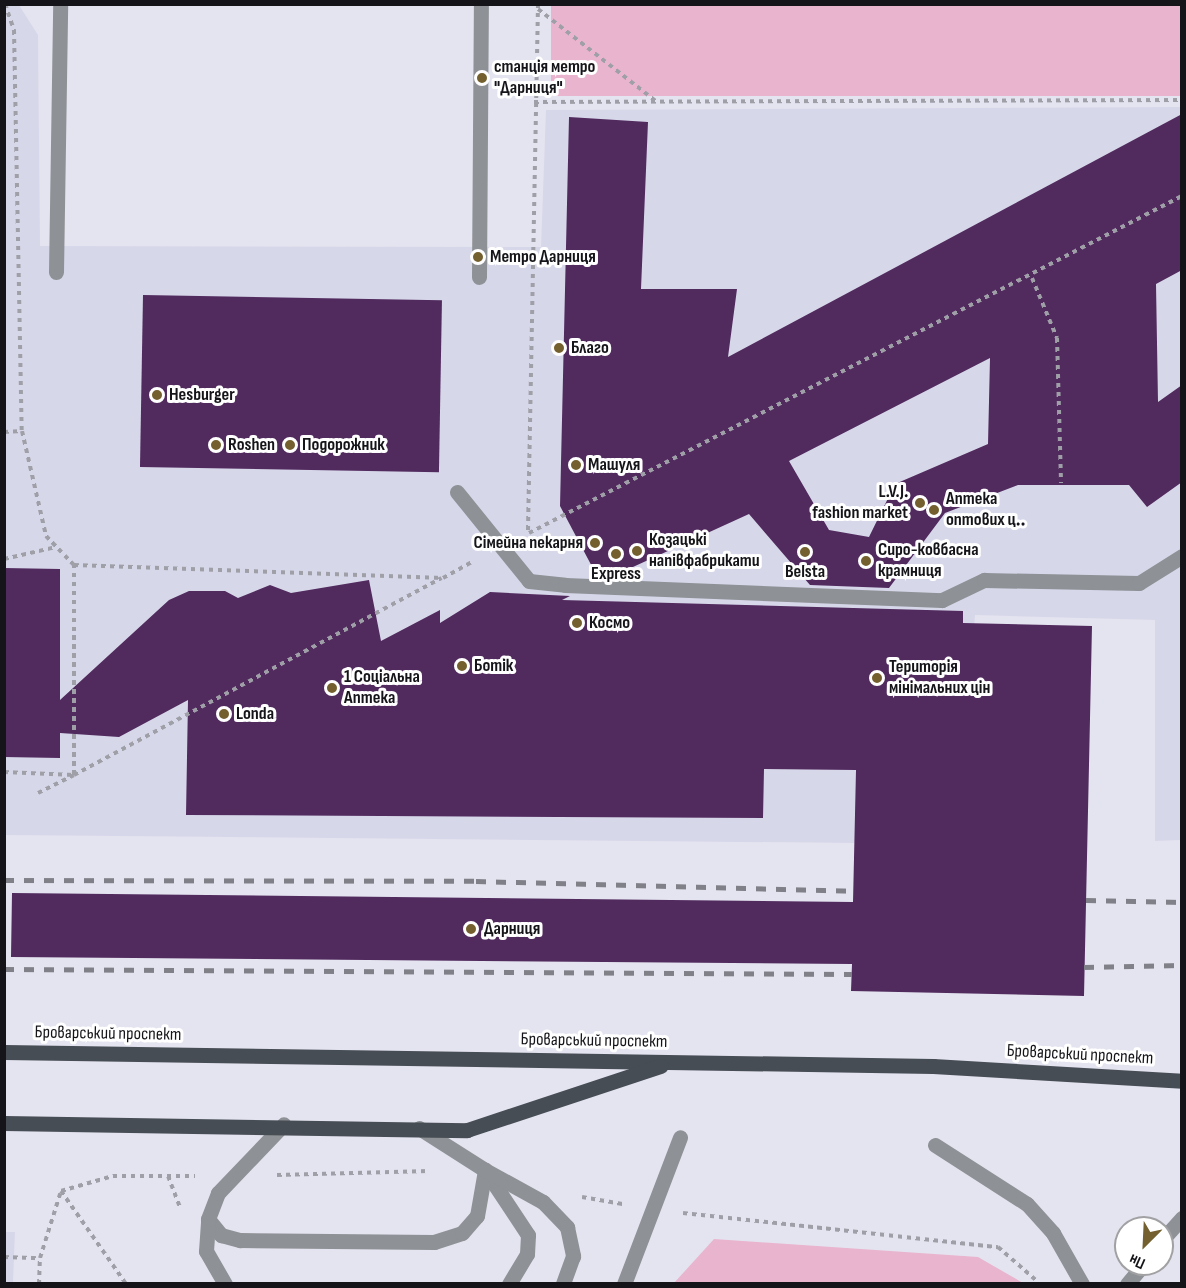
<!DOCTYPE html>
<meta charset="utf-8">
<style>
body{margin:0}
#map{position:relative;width:1186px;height:1288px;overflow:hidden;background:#e4e4f0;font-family:"Sofia Sans Condensed",sans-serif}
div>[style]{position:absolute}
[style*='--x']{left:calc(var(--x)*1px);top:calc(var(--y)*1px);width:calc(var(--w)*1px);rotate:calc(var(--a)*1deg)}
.built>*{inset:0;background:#d7d7ea}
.green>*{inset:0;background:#e9b4cd;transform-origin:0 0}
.building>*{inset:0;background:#512a5e;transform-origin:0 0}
.path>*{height:4px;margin-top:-2px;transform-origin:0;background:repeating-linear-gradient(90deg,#9f9fa8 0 4.5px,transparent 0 9px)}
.service>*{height:15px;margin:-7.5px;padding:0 7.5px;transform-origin:7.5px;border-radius:7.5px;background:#8e9195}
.pedestrian>*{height:15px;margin:-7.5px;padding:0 7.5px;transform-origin:7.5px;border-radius:7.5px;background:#8e9195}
.tertiary>*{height:15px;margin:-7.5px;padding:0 7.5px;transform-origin:7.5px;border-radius:7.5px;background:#8e9195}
.primary>*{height:15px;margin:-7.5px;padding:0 7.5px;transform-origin:7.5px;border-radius:7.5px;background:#474d54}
.rail>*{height:4.5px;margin-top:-2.25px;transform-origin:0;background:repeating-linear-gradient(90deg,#808088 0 10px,transparent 0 20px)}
.dots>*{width:16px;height:16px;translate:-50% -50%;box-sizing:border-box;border:3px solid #fff;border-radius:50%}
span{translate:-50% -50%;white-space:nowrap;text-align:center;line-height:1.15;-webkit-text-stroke:6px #fff;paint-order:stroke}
.poi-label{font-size:18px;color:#151519;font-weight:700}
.left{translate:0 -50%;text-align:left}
.right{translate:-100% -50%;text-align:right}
.street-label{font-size:18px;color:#151519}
.frame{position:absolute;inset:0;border:6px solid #151519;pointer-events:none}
.north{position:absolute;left:1114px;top:1216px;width:60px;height:60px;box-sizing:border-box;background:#fff;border:2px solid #a1a1a3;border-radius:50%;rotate:204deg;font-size:16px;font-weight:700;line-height:24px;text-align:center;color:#151519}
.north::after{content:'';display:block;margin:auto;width:21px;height:27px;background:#745f2e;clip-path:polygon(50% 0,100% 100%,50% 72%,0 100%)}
</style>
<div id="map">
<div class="built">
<i style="clip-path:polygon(5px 5px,19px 5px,38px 35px,40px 246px,541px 247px,546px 110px,1181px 107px,1181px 840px,1155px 841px,1155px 620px,975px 615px,959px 815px,855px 843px,5px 835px)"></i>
<i style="clip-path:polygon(5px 1232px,15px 1232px,13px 1283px,5px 1283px)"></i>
</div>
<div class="green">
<i style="left:551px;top:5px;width:630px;height:91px"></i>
<i style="clip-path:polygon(714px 1239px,978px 1257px,1023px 1283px,674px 1283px)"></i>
</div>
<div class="building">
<i style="clip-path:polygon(evenodd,1182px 114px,1182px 270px,1156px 284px,1158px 402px,1182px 385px,1182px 482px,1147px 507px,1129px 485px,1018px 485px,945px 513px,889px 588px,810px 585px,749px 514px,611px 577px,597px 576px,560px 506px,569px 117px,648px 122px,641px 289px,737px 289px,728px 357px,1182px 114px,990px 358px,988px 444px,895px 484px,869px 537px,829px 530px,789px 461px,990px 358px)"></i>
<i style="left:143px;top:295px;width:299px;height:172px;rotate:1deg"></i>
<i style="clip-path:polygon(4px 568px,60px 569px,60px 700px,169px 600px,189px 591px,225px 591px,238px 598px,270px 585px,291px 593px,369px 580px,381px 641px,440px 610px,440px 623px,490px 592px,570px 596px,562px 600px,963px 611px,963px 623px,1092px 626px,1084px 996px,851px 991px,852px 964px,11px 957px,12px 893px,853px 902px,856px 770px,764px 769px,763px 818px,186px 815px,188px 700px,119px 737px,60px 733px,60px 758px,4px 757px)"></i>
</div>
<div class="path">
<i style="--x:5;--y:4;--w:28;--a:71"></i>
<i style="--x:14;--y:30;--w:401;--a:88.9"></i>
<i style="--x:22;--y:431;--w:108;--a:77.1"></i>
<i style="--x:46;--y:536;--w:40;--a:46"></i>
<i style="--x:74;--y:565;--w:369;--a:2"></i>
<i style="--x:443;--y:578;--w:35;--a:-29"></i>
<i style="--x:538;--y:9;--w:151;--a:38"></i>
<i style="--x:534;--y:102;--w:648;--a:-0.18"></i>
<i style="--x:1032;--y:278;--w:65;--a:67.4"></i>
<i style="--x:1057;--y:338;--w:145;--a:88.4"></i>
<i style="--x:4;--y:432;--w:18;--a:-3"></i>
<i style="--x:528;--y:530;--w:526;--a:-88.91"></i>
<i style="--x:529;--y:533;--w:735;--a:-27.3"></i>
<i style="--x:4;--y:559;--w:53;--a:-13"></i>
<i style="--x:4;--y:772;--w:70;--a:2.5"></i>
<i style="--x:74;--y:775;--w:417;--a:-28.2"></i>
<i style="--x:38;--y:793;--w:40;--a:-26.6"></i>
<i style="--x:74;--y:775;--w:210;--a:-90"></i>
<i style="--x:277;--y:1175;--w:152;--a:-1.5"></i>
<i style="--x:168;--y:1176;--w:34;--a:69"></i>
<i style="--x:61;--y:1191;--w:54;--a:-16.1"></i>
<i style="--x:113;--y:1176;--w:82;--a:0"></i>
<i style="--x:582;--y:1197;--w:41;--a:9.9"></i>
<i style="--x:683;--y:1213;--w:317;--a:6.2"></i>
<i style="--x:998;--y:1247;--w:52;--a:41.1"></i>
<i style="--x:4;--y:1257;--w:36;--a:2"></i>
<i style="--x:40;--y:1258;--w:70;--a:-72.6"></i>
<i style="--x:61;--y:1191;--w:113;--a:55"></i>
<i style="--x:39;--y:1284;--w:26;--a:-88"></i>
</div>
<div class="service">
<i style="--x:56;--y:272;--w:268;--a:-89.1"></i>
<i style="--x:479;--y:277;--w:273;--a:-89.6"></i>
<i style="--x:419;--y:1128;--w:78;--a:32.5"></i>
<i style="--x:485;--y:1170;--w:78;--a:56.5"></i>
<i style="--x:528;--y:1235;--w:19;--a:93"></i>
<i style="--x:527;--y:1254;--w:35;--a:121"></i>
<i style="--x:208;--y:1219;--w:21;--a:51"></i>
<i style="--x:221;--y:1235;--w:20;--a:15"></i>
<i style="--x:240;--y:1240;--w:194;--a:0.6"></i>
<i style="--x:434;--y:1242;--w:29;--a:-18"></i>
<i style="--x:462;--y:1233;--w:23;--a:-49"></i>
<i style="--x:477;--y:1216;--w:47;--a:-80.1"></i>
<i style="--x:485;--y:1170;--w:66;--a:28.9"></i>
<i style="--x:543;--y:1202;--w:35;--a:46"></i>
<i style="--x:567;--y:1227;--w:30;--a:78"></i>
<i style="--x:573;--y:1256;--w:30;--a:110"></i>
<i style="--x:225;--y:1284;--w:38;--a:-120"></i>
<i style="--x:206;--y:1251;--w:32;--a:-86"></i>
<i style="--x:208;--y:1219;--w:28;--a:-69"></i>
<i style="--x:218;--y:1193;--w:95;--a:-46.3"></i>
<i style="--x:624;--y:1284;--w:157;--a:-69.1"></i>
</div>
<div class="pedestrian">
<i style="--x:457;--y:492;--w:114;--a:51"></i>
<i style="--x:529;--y:581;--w:36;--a:6"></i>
<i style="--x:565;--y:585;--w:377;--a:2.3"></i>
<i style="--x:942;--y:600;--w:47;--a:-25.5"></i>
<i style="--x:984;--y:580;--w:155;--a:1.1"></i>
<i style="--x:1139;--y:583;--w:51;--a:-32.1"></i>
</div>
<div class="tertiary">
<i style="--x:935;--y:1145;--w:109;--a:32.7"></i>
<i style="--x:1027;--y:1204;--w:39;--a:48"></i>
<i style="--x:1053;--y:1233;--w:59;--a:60.4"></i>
<i style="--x:1162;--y:1240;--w:30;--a:-48"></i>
<i style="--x:1127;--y:1284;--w:26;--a:-50"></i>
</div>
<div class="primary">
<i style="--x:4;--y:1052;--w:929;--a:0.86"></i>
<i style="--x:933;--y:1066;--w:249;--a:3.4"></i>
<i style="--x:4;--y:1123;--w:463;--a:0.9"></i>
<i style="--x:467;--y:1130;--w:204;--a:-18.3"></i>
</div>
<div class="rail">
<i style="--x:4;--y:880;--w:472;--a:0.1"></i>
<i style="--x:476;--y:881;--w:377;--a:1.5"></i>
<i style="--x:1086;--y:900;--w:96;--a:1.2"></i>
<i style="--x:1084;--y:967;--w:98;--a:-1.2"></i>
<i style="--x:4;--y:969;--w:848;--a:0.34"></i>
</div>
<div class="dots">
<i style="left:482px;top:78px;background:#745f2e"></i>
<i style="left:478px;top:257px;background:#745f2e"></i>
<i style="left:559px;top:348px;background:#745f2e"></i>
<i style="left:157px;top:395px;background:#745f2e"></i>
<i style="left:216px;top:445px;background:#745f2e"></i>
<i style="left:290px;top:445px;background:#745f2e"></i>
<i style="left:576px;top:465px;background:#745f2e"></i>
<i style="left:920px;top:503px;background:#745f2e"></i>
<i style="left:934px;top:510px;background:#745f2e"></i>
<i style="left:595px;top:543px;background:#745f2e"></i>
<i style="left:637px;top:551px;background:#745f2e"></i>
<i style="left:805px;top:552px;background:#745f2e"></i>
<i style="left:616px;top:554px;background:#745f2e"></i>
<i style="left:866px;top:561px;background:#745f2e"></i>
<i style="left:577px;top:623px;background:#745f2e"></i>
<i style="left:462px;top:666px;background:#745f2e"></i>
<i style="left:877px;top:678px;background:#745f2e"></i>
<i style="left:332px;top:688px;background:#745f2e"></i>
<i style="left:224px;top:714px;background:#745f2e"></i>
<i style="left:471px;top:929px;background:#745f2e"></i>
</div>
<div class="poi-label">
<span class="left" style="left:494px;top:78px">станція метро<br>"Дарниця"</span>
<span class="left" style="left:490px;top:257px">Метро Дарниця</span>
<span class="left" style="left:571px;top:348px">Благо</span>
<span class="left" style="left:169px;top:395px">Hesburger</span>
<span class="left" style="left:228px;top:445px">Roshen</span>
<span class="left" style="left:302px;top:445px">Подорожник</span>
<span class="left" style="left:588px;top:465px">Машуля</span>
<span class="right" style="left:908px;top:503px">L.V.J.<br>fashion market</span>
<span class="left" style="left:946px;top:510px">Аптека<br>оптових ц‥</span>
<span class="left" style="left:649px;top:551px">Козацькі<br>напівфабрикати</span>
<span class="right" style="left:583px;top:543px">Сімейна пекарня</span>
<span class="left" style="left:878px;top:561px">Сиро-ковбасна<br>крамниця</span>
<span style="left:805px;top:572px">Belsta</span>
<span style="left:616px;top:574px">Express</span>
<span class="left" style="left:589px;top:623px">Космо</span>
<span class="left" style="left:474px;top:666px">Ботік</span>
<span class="left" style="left:889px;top:678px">Територія<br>мінімальних цін</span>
<span class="left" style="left:344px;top:688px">1 Соціальна<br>Аптека</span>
<span class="left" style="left:236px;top:714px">Londa</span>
<span class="left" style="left:484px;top:929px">Дарниця</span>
</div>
<div class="street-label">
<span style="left:108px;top:1034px;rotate:1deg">Броварський проспект</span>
<span style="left:594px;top:1041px;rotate:1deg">Броварський проспект</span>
<span style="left:1080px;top:1055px;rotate:3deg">Броварський проспект</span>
</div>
<div class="frame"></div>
<div class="north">Пн</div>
</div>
